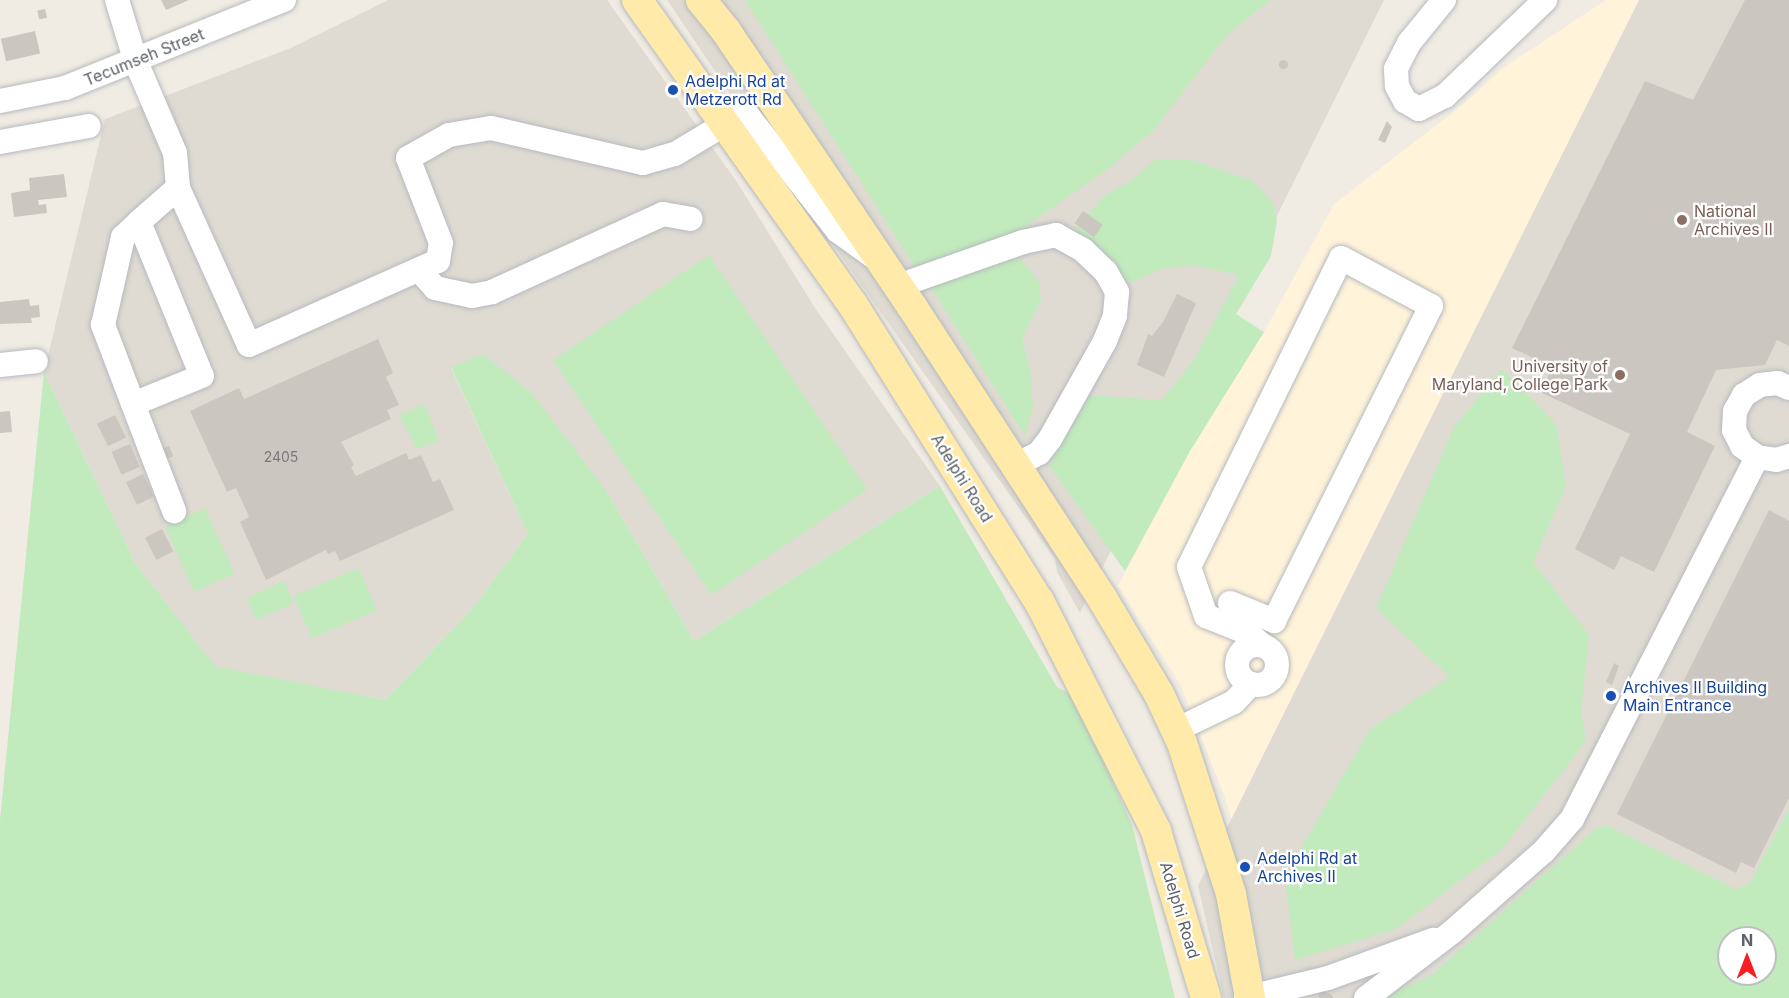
<!DOCTYPE html>
<style>
body{margin:0}
#map{position:relative;width:1789px;height:998px;overflow:hidden;background:#f0ece3;font-family:Inter,sans-serif}
div>[style]{position:absolute}
[style*='--x']{left:calc(var(--x)*1px);top:calc(var(--y)*1px);width:calc(var(--w)*1px);rotate:calc(var(--a)*1deg)}
.commercial>*{inset:0;background:#fff3d9}
.education>*{inset:0;background:#dfdbd2}
.green>*{inset:0;background:#c1eabd;transform-origin:0 0}
.building>*{inset:0;background:#cbc7c0;transform-origin:0 0}
.round{border-radius:50%}
.roads{filter:drop-shadow(0 0 2px #b6babf) drop-shadow(0 0 2px #b6babf)}
.minor>*{height:24px;margin:-12px;padding:0 12px;transform-origin:12px;border-radius:12px;background:#fff}
.minor>.ring{margin:-12px;padding:0;box-sizing:content-box;background:none;border:24px solid #fff;border-radius:50%}
.major>*{height:30px;margin:-15px;padding:0 15px;transform-origin:15px;border-radius:15px;background:#ffeaa9}
.dots>*{width:16px;height:16px;translate:-50% -50%;box-sizing:border-box;border:3px solid #fff;border-radius:50%}
span{translate:-50% -50%;white-space:nowrap;text-align:center;line-height:1.15;-webkit-text-stroke:4.5px #fff;paint-order:stroke}
.number-label{font-size:14px;color:#777a7c}
.number-label span{-webkit-text-stroke-width:0}
.street-label{font-size:16px;color:#5b6166}
.transit-label{font-size:16px;color:#164399}
.left{translate:0 -50%;text-align:left}
.education-label{font-size:16px;color:#785e54}
.right{translate:-100% -50%;text-align:right}
.north{position:absolute;left:1717px;top:926px;width:60px;height:60px;box-sizing:border-box;background:#fff;border:2px solid #bdc0c2;border-radius:50%;rotate:0deg;font-size:16px;font-weight:700;line-height:24px;text-align:center;color:#5b6166}
.north::after{content:'';display:block;margin:auto;width:21px;height:27px;background:#fb1e20;clip-path:polygon(50% 0,100% 100%,50% 72%,0 100%)}
</style>
<div id="map">
<div class="commercial">
<i style="clip-path:polygon(1606px 0,1789px 0,1765px 938px,1729px 938px,1729px 974px,1680px 998px,1265px 937px,1226px 800px,1181px 686px,1118px 586px,1190px 451px,1264px 332px,1334px 204px,1465px 103px,1503px 68px)"></i>
</div>
<div class="education">
<i style="clip-path:polygon(388px 0,607px 0,737px 182px,815px 308px,940px 486px,694px 641px,607px 492px,451px 368px,528px 534px,472px 609px,385px 700px,215px 667px,135px 563px,44px 372px,105px 119px,291px 48px)"></i>
<i style="clip-path:polygon(667px 0,1384px 0,1080px 613px,1057px 572px,1055px 559px,805px 205px)"></i>
<i style="clip-path:polygon(evenodd,1639px 0,1789px 0,1789px 998px,1224px 998px,1198px 886px,1639px 0,1729px 938px,1765px 938px,1765px 974px,1729px 974px,1729px 938px)"></i>
</div>
<div class="green">
<i style="clip-path:polygon(745px 0,1270px 0,1226px 36px,1153px 131px,1105px 171px,1017px 232px,917px 270px)"></i>
<i style="clip-path:polygon(1156px 159px,1188px 159px,1253px 181px,1273px 203px,1277px 221px,1271px 256px,1236px 314px,1264px 332px,1190px 451px,1125px 571px,1049px 465px,1089px 395px,1162px 400px,1194px 360px,1239px 275px,1194px 265px,1164px 268px,1130px 283px,1106px 265px,1074px 230px,1105px 195px,1131px 181px)"></i>
<i style="left:709px;top:255px;width:283px;height:188px;rotate:56deg"></i>
<i style="clip-path:polygon(1019px 257px,1039px 282px,1041px 301px,1022px 339px,1030px 368px,1033px 407px,1025px 436px,930px 286px,980px 266px)"></i>
<i style="clip-path:polygon(483px 354px,531px 392px,607px 492px,694px 641px,940px 486px,1057px 687px,1076px 697px,1132px 825px,1175px 998px,0 998px,0 820px,44px 372px,135px 563px,215px 666px,385px 700px,472px 609px,528px 534px,451px 367px)"></i>
<i style="clip-path:polygon(1502px 369px,1556px 424px,1566px 486px,1533px 562px,1589px 635px,1581px 712px,1586px 741px,1502px 849px,1396px 929px,1295px 960px,1285px 876px,1370px 729px,1450px 677px,1376px 608px,1454px 427px)"></i>
<i style="clip-path:polygon(424px 404px,439px 440px,417px 449px,399px 415px)"></i>
<i style="left:205px;top:508px;width:72px;height:44px;rotate:66deg"></i>
<i style="left:359px;top:568px;width:46px;height:71px;rotate:67deg"></i>
<i style="left:284px;top:581px;width:24px;height:41px;rotate:66deg"></i>
<i style="clip-path:polygon(evenodd,1789px 808px,1789px 998px,1383px 998px,1432px 975px,1595px 829px,1607px 825px,1736px 889px,1750px 883px,1789px 808px,1729px 938px,1765px 938px,1765px 974px,1729px 974px,1729px 938px)"></i>
</div>
<div class="building">
<i style="clip-path:polygon(161px 0,189px 0,166px 10px)"></i>
<i style="clip-path:polygon(1745px 0,1789px 0,1789px 346px,1777px 340px,1765px 365px,1716px 370px,1687px 432px,1715px 446px,1654px 572px,1621px 556px,1614px 570px,1575px 549px,1630px 434px,1542px 393px,1552px 367px,1512px 348px,1645px 81px,1693px 100px)"></i>
<i style="left:45px;top:9px;width:9px;height:8px;rotate:77deg"></i>
<i style="left:35px;top:31px;width:23px;height:35px;rotate:77deg"></i>
<i class="round" style="left:1278.5px;top:59.5px;width:9px;height:9px"></i>
<i style="clip-path:polygon(1387px 121px,1392px 127px,1385px 143px,1378px 140px)"></i>
<i style="clip-path:polygon(64px 174px,67px 197px,38px 200px,39px 205px,46px 204px,47px 213px,14px 217px,11px 193px,30px 190px,29px 178px)"></i>
<i style="left:1083px;top:211px;width:24px;height:15px;rotate:35deg"></i>
<i style="clip-path:polygon(1177px 294px,1196px 303px,1164px 377px,1137px 365px,1148px 334px,1152px 336px,1163px 322px)"></i>
<i style="clip-path:polygon(29px 299px,30px 306px,39px 305px,40px 317px,31px 318px,32px 323px,0 324px,0 302px)"></i>
<i style="clip-path:polygon(378px 339px,393px 373px,386px 377px,399px 405px,387px 410px,391px 419px,341px 442px,354px 465px,351px 467px,356px 476px,406px 453px,409px 460px,421px 455px,433px 482px,440px 479px,454px 510px,340px 561px,335px 551px,328px 554px,326px 550px,266px 580px,240px 522px,249px 517px,236px 488px,227px 492px,190px 411px,239px 388px,244px 399px)"></i>
<i style="clip-path:polygon(10px 411px,12px 432px,0 433px,0 412px)"></i>
<i style="left:115px;top:415px;width:25px;height:20px;rotate:64deg"></i>
<i style="left:130px;top:444px;width:25px;height:20px;rotate:67deg"></i>
<i style="left:169px;top:446px;width:11px;height:9px;rotate:68deg"></i>
<i style="left:143px;top:474px;width:25px;height:19px;rotate:64deg"></i>
<i style="clip-path:polygon(1769px 510px,1789px 521px,1789px 798px,1754px 868px,1741px 862px,1736px 873px,1617px 814px)"></i>
<i style="left:162px;top:529px;width:25px;height:19px;rotate:63deg"></i>
<i style="clip-path:polygon(1614px 663px,1619px 666px,1612px 685px,1606px 682px)"></i>
<i style="clip-path:polygon(1325px 991px,1332px 995px,1333px 998px,1319px 998px,1318px 993px)"></i>
</div>
<div class="roads">
<div class="minor">
<i style="--x:117;--y:0;--w:65;--a:73"></i>
<i style="--x:136;--y:62;--w:99;--a:66.8"></i>
<i style="--x:175;--y:153;--w:35;--a:85"></i>
<i style="--x:178;--y:188;--w:172;--a:65.7"></i>
<i style="--x:249;--y:345;--w:207;--a:-24"></i>
<i style="--x:438;--y:261;--w:18;--a:-81"></i>
<i style="--x:441;--y:243;--w:91;--a:-111.2"></i>
<i style="--x:408;--y:158;--w:47;--a:-29.3"></i>
<i style="--x:449;--y:135;--w:43;--a:-9.5"></i>
<i style="--x:491;--y:128;--w:156;--a:13"></i>
<i style="--x:643;--y:163;--w:33;--a:-16"></i>
<i style="--x:675;--y:154;--w:82;--a:-31"></i>
<i style="--x:745;--y:112;--w:151;--a:52"></i>
<i style="--x:838;--y:231;--w:44;--a:35.8"></i>
<i style="--x:1444;--y:0;--w:55;--a:129.1"></i>
<i style="--x:1409;--y:43;--w:29;--a:117"></i>
<i style="--x:1396;--y:69;--w:17;--a:87"></i>
<i style="--x:1397;--y:86;--w:17;--a:62"></i>
<i style="--x:1405;--y:101;--w:16;--a:30"></i>
<i style="--x:1419;--y:109;--w:29;--a:-27"></i>
<i style="--x:1445;--y:96;--w:139;--a:-43.8"></i>
<i style="--x:0;--y:101;--w:66;--a:-11.3"></i>
<i style="--x:65;--y:88;--w:236;--a:-21.9"></i>
<i style="--x:0;--y:142;--w:90;--a:-10.2"></i>
<i style="--x:139;--y:222;--w:166;--a:67.8"></i>
<i style="--x:202;--y:376;--w:74;--a:157.9"></i>
<i style="--x:133;--y:404;--w:85;--a:-110.8"></i>
<i style="--x:103;--y:325;--w:90;--a:-77.2"></i>
<i style="--x:123;--y:237;--w:22;--a:-43"></i>
<i style="--x:139;--y:222;--w:13;--a:-42"></i>
<i style="--x:149;--y:213;--w:38;--a:-41"></i>
<i style="--x:419;--y:270;--w:24;--a:48"></i>
<i style="--x:435;--y:288;--w:38;--a:12"></i>
<i style="--x:472;--y:296;--w:20;--a:-11"></i>
<i style="--x:492;--y:292;--w:188;--a:-24.5"></i>
<i style="--x:663;--y:214;--w:28;--a:10"></i>
<i style="--x:898;--y:286;--w:133;--a:-19.4"></i>
<i style="--x:1023;--y:242;--w:34;--a:-12"></i>
<i style="--x:1056;--y:235;--w:31;--a:29"></i>
<i style="--x:1083;--y:250;--w:32;--a:44"></i>
<i style="--x:1106;--y:272;--w:23;--a:61"></i>
<i style="--x:1117;--y:292;--w:24;--a:95"></i>
<i style="--x:1115;--y:316;--w:27;--a:112"></i>
<i style="--x:1105;--y:341;--w:112;--a:119.3"></i>
<i style="--x:1050;--y:439;--w:18;--a:128"></i>
<i style="--x:1039;--y:453;--w:26;--a:152"></i>
<i style="--x:0;--y:365;--w:36;--a:-6"></i>
<i style="--x:1789;--y:388;--w:12;--a:-156"></i>
<i style="--x:1778;--y:383;--w:18;--a:174"></i>
<i style="--x:1760;--y:385;--w:19;--a:148"></i>
<i style="--x:1744;--y:395;--w:18;--a:119"></i>
<i style="--x:1735;--y:411;--w:19;--a:93"></i>
<i style="--x:1734;--y:430;--w:18;--a:63"></i>
<i style="--x:1742;--y:446;--w:19;--a:36"></i>
<i style="--x:1757;--y:457;--w:19;--a:9"></i>
<i style="--x:1776;--y:460;--w:14;--a:-17"></i>
<i style="--x:133;--y:404;--w:115;--a:69"></i>
<i style="--x:1230;--y:603;--w:48;--a:22.2"></i>
<i style="--x:1274;--y:621;--w:352;--a:-63.5"></i>
<i style="--x:1431;--y:306;--w:102;--a:-151.9"></i>
<i style="--x:1341;--y:258;--w:344;--a:116.2"></i>
<i style="--x:1189;--y:567;--w:52;--a:70.9"></i>
<i style="--x:1206;--y:616;--w:45;--a:22"></i>
<i style="--x:1248;--y:633;--w:20;--a:41"></i>
<i class="ring" style="left:1237px;top:645px;width:16px;height:16px"></i>
<i style="--x:1176;--y:730;--w:64;--a:-25.8"></i>
<i style="--x:1234;--y:702;--w:25;--a:-47"></i>
<i style="--x:1246;--y:998;--w:84;--a:-13.7"></i>
<i style="--x:1328;--y:978;--w:112;--a:-19.9"></i>
<i style="--x:1366;--y:998;--w:108;--a:-37.5"></i>
<i style="--x:1452;--y:932;--w:123;--a:-41.4"></i>
<i style="--x:1544;--y:851;--w:43;--a:-48.8"></i>
<i style="--x:1572;--y:819;--w:407;--a:-62.9"></i>
</div>
<div class="major">
<i style="--x:637;--y:0;--w:374;--a:54.7"></i>
<i style="--x:853;--y:305;--w:350;--a:57.9"></i>
<i style="--x:1039;--y:601;--w:258;--a:63"></i>
<i style="--x:1156;--y:831;--w:174;--a:73.3"></i>
<i style="--x:701;--y:0;--w:40;--a:51"></i>
<i style="--x:726;--y:31;--w:331;--a:56"></i>
<i style="--x:911;--y:305;--w:350;--a:56.9"></i>
<i style="--x:1102;--y:598;--w:112;--a:59.3"></i>
<i style="--x:1159;--y:694;--w:54;--a:64.9"></i>
<i style="--x:1182;--y:743;--w:159;--a:72"></i>
<i style="--x:1231;--y:894;--w:106;--a:79.6"></i>
</div>
</div>
<div class="dots">
<i style="left:673px;top:90px;background:#1a4fb4"></i>
<i style="left:1682px;top:220px;background:#8d6e63"></i>
<i style="left:1620px;top:375px;background:#8d6e63"></i>
<i style="left:1611px;top:696px;background:#1a4fb4"></i>
<i style="left:1245px;top:867px;background:#1a4fb4"></i>
</div>
<div class="number-label">
<span style="left:281px;top:457px">2405</span>
</div>
<div class="street-label">
<span style="left:144px;top:57px;rotate:-22deg">Tecumseh Street</span>
<span style="left:962px;top:478px;rotate:58deg">Adelphi Road</span>
<span style="left:1180px;top:910px;rotate:73deg">Adelphi Road</span>
</div>
<div class="transit-label">
<span class="left" style="left:685px;top:90px">Adelphi Rd at<br>Metzerott Rd</span>
<span class="left" style="left:1623px;top:696px">Archives II Building<br>Main Entrance</span>
<span class="left" style="left:1257px;top:867px">Adelphi Rd at<br>Archives II</span>
</div>
<div class="education-label">
<span class="left" style="left:1694px;top:220px">National<br>Archives II</span>
<span class="right" style="left:1608px;top:375px">University of<br>Maryland, College Park</span>
</div>
<div class="north">N</div>
</div>
